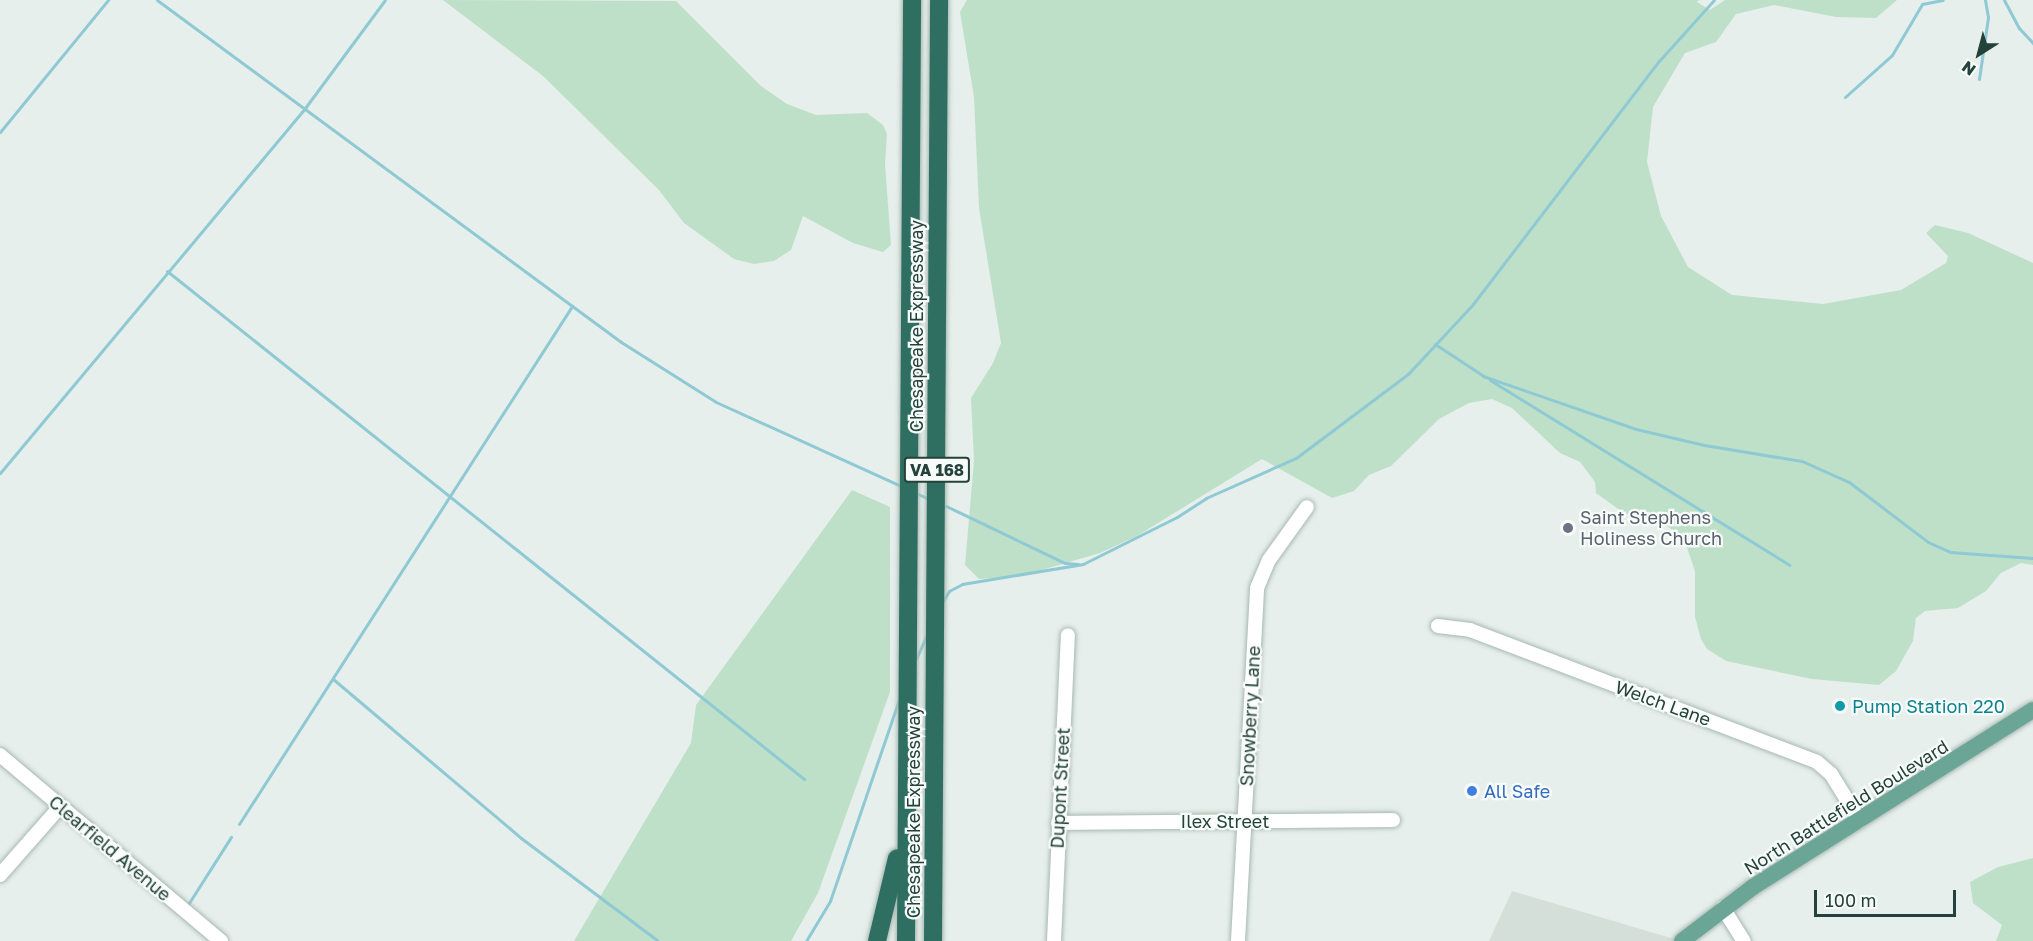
<!DOCTYPE html>
<style>
body{margin:0}
#map{position:relative;width:2033px;height:941px;overflow:hidden;background:#e6efeb;font-family:"Golos Text",sans-serif}
div>[style]{position:absolute}
[style*='--x']{left:calc(var(--x)*1px);top:calc(var(--y)*1px);width:calc(var(--w)*1px);rotate:calc(var(--a)*1deg)}
.built>*{inset:0;background:#d4dfda}
.green>*{inset:0;background:#bfe0c8}
.stream>*{height:3px;margin:-1.5px;padding:0 1.5px;transform-origin:1.5px;border-radius:1.5px;background:#8ec9d4}
.roads{filter:drop-shadow(0 0 2px #a8b8b2) drop-shadow(0 0 2px #a8b8b2)}
.minor>*{height:14px;margin:-7px;padding:0 7px;transform-origin:7px;border-radius:7px;background:#fff}
.major>*{height:16px;margin:-8px;padding:0 8px;transform-origin:8px;border-radius:8px;background:#6aa596}
.highway>*{height:18px;margin:-9px;padding:0 9px;transform-origin:9px;border-radius:9px;background:#2f6f62}
.dots>*{width:16px;height:16px;translate:-50% -50%;box-sizing:border-box;border:3px solid #f7fbf9;border-radius:50%}
span{translate:-50% -50%;white-space:nowrap;text-align:center;line-height:1.15;-webkit-text-stroke:4.5px #f7fbf9;paint-order:stroke}
.shield-label span{padding:2px 4px;background:#f7fbf9;border:2px solid;border-radius:4px;-webkit-text-stroke-width:0}
.shield-label{font-size:16px;color:#24423a;font-weight:700}
.street-label{font-size:18px;color:#24423a}
.worship-label{font-size:18px;color:#5b616d}
.left{translate:0 -50%;text-align:left}
.culture-label{font-size:18px;color:#0d838f}
.shop-label{font-size:18px;color:#366cbe}
.north{position:absolute;left:1949px;top:24px;width:60px;height:60px;-webkit-text-stroke:4px #f7fbf9;paint-order:stroke;rotate:216deg;font-size:16px;font-weight:700;line-height:24px;text-align:center;color:#24423a}
.north::after{content:'';display:block;margin:auto;width:21px;height:27px;background:#24423a;clip-path:polygon(50% 0,100% 100%,50% 72%,0 100%)}
.scale{position:absolute;left:1814px;top:890px;width:142px;height:27px;box-sizing:border-box;border:3px solid #24423a;border-top:0;padding-left:8px;font-size:18px;line-height:21px;white-space:nowrap;color:#24423a;-webkit-text-stroke:4px #f7fbf9;paint-order:stroke}
</style>
<div id="map">
<div class="built">
<i style="clip-path:polygon(1512px 891px,1681px 941px,1489px 941px)"></i>
</div>
<div class="green">
<i style="clip-path:polygon(443px 0,676px 1px,761px 86px,787px 104px,816px 115px,867px 113px,883px 125px,887px 134px,885px 164px,891px 245px,883px 252px,853px 243px,803px 216px,791px 250px,774px 261px,754px 264px,734px 259px,684px 223px,659px 190px,543px 76px)"></i>
<i style="clip-path:polygon(967px 0,1699px 0,1697px 2px,1710px 10px,1725px 0,1897px 0,1876px 18px,1836px 17px,1774px 5px,1736px 14px,1716px 42px,1685px 53px,1653px 107px,1647px 162px,1661px 216px,1688px 267px,1732px 295px,1823px 304px,1901px 290px,1946px 263px,1948px 256px,1926px 233px,1935px 225px,1968px 233px,2033px 263px,2033px 565px,2021px 563px,2001px 573px,1986px 591px,1958px 608px,1925px 611px,1916px 618px,1913px 641px,1896px 671px,1879px 685px,1812px 679px,1726px 661px,1707px 649px,1701px 639px,1695px 617px,1695px 571px,1684px 539px,1666px 525px,1624px 513px,1596px 493px,1595px 482px,1580px 462px,1560px 453px,1512px 408px,1492px 399px,1469px 403px,1439px 419px,1391px 466px,1369px 475px,1354px 491px,1332px 498px,1262px 459px,1137px 536px,1100px 553px,1021px 576px,979px 579px,965px 565px,974px 461px,971px 398px,993px 363px,1001px 343px,979px 208px,974px 97px,960px 12px)"></i>
<i style="clip-path:polygon(852px 490px,890px 507px,890px 692px,818px 893px,791px 941px,574px 941px,691px 743px,696px 705px)"></i>
<i style="clip-path:polygon(2033px 858px,2033px 941px,1996px 941px,2002px 925px,1973px 903px,1970px 882px,1998px 867px)"></i>
</div>
<div class="stream">
<i style="--x:157;--y:0;--w:576;--a:36.39"></i>
<i style="--x:621;--y:342;--w:112;--a:32.3"></i>
<i style="--x:716;--y:402;--w:201;--a:24.4"></i>
<i style="--x:2004;--y:0;--w:32;--a:62"></i>
<i style="--x:2019;--y:28;--w:21;--a:47"></i>
<i style="--x:1979;--y:79;--w:63;--a:-81.7"></i>
<i style="--x:1988;--y:17;--w:17;--a:-100"></i>
<i style="--x:1845;--y:97;--w:63;--a:-41.8"></i>
<i style="--x:1892;--y:55;--w:59;--a:-59.5"></i>
<i style="--x:1922;--y:4;--w:21;--a:-11"></i>
<i style="--x:0;--y:132;--w:171;--a:-50.7"></i>
<i style="--x:167;--y:271;--w:815;--a:38.57"></i>
<i style="--x:1435;--y:344;--w:60;--a:33.4"></i>
<i style="--x:1483;--y:376;--w:162;--a:19.1"></i>
<i style="--x:1636;--y:429;--w:70;--a:13.2"></i>
<i style="--x:1704;--y:445;--w:99;--a:9.3"></i>
<i style="--x:1802;--y:461;--w:51;--a:24.1"></i>
<i style="--x:1849;--y:482;--w:99;--a:37.2"></i>
<i style="--x:1928;--y:542;--w:24;--a:24"></i>
<i style="--x:1950;--y:552;--w:83;--a:4.1"></i>
<i style="--x:1490;--y:380;--w:352;--a:31.7"></i>
<i style="--x:0;--y:473;--w:476;--a:-50.1"></i>
<i style="--x:305;--y:108;--w:134;--a:-53.5"></i>
<i style="--x:918;--y:494;--w:10;--a:24"></i>
<i style="--x:946;--y:506;--w:132;--a:25.6"></i>
<i style="--x:1065;--y:563;--w:13;--a:4"></i>
<i style="--x:943;--y:601;--w:12;--a:-59"></i>
<i style="--x:949;--y:591;--w:15;--a:-28"></i>
<i style="--x:962;--y:584;--w:123;--a:-9.4"></i>
<i style="--x:1083;--y:564;--w:105;--a:-26.6"></i>
<i style="--x:1177;--y:517;--w:35;--a:-33"></i>
<i style="--x:1206;--y:498;--w:98;--a:-24"></i>
<i style="--x:1296;--y:458;--w:140;--a:-36.9"></i>
<i style="--x:1408;--y:374;--w:96;--a:-47.1"></i>
<i style="--x:1473;--y:304;--w:306;--a:-52.6"></i>
<i style="--x:1659;--y:61;--w:82;--a:-48"></i>
<i style="--x:916;--y:659;--w:27;--a:-66"></i>
<i style="--x:333;--y:679;--w:246;--a:40.2"></i>
<i style="--x:521;--y:838;--w:170;--a:36.9"></i>
<i style="--x:239;--y:824;--w:616;--a:-57.26"></i>
<i style="--x:187;--y:906;--w:82;--a:-57.5"></i>
<i style="--x:806;--y:941;--w:47;--a:-59"></i>
<i style="--x:830;--y:901;--w:213;--a:-71.1"></i>
</div>
<div class="roads">
<div class="minor">
<i style="--x:1438;--y:626;--w:32;--a:7"></i>
<i style="--x:1470;--y:630;--w:371;--a:20.8"></i>
<i style="--x:1817;--y:762;--w:18;--a:41"></i>
<i style="--x:1831;--y:774;--w:55;--a:58.3"></i>
<i style="--x:0;--y:755;--w:289;--a:40.1"></i>
<i style="--x:1058;--y:823;--w:335;--a:-0.5"></i>
<i style="--x:0;--y:875;--w:91;--a:-48.6"></i>
<i style="--x:1723;--y:908;--w:39;--a:58"></i>
<i style="--x:1054;--y:941;--w:306;--a:-87.4"></i>
<i style="--x:1238;--y:941;--w:354;--a:-86.9"></i>
<i style="--x:1257;--y:588;--w:30;--a:-67"></i>
<i style="--x:1269;--y:560;--w:65;--a:-54.4"></i>
</div>
<div class="major">
<i style="--x:1682;--y:941;--w:89;--a:-37.3"></i>
<i style="--x:1753;--y:887;--w:331;--a:-32.3"></i>
</div>
<div class="highway">
<i style="--x:877;--y:941;--w:85;--a:-76.5"></i>
<i style="--x:906;--y:941;--w:941;--a:-89.63"></i>
<i style="--x:933;--y:941;--w:941;--a:-89.63"></i>
</div>
</div>
<div class="dots">
<i style="left:1568px;top:528px;background:#6b7280"></i>
<i style="left:1840px;top:706px;background:#0f9aa8"></i>
<i style="left:1472px;top:791px;background:#3f7fe0"></i>
</div>
<div class="shield-label">
<span style="left:937px;top:470px">VA 168</span>
</div>
<div class="street-label">
<span style="left:916px;top:326px;rotate:-90deg">Chesapeake Expressway</span>
<span style="left:1663px;top:703px;rotate:20deg">Welch Lane</span>
<span style="left:1250px;top:716px;rotate:-87deg">Snowberry Lane</span>
<span style="left:1060px;top:788px;rotate:-87deg">Dupont Street</span>
<span style="left:1846px;top:807px;rotate:-32deg">North Battlefield Boulevard</span>
<span style="left:913px;top:812px;rotate:-90deg">Chesapeake Expressway</span>
<span style="left:1225px;top:821px">Ilex Street</span>
<span style="left:110px;top:848px;rotate:40deg">Clearfield Avenue</span>
</div>
<div class="worship-label">
<span class="left" style="left:1580px;top:528px">Saint Stephens<br>Holiness Church</span>
</div>
<div class="culture-label">
<span class="left" style="left:1852px;top:706px">Pump Station 220</span>
</div>
<div class="shop-label">
<span class="left" style="left:1484px;top:791px">All Safe</span>
</div>
<div class="north">N</div>
<div class="scale">100 m</div>
</div>
